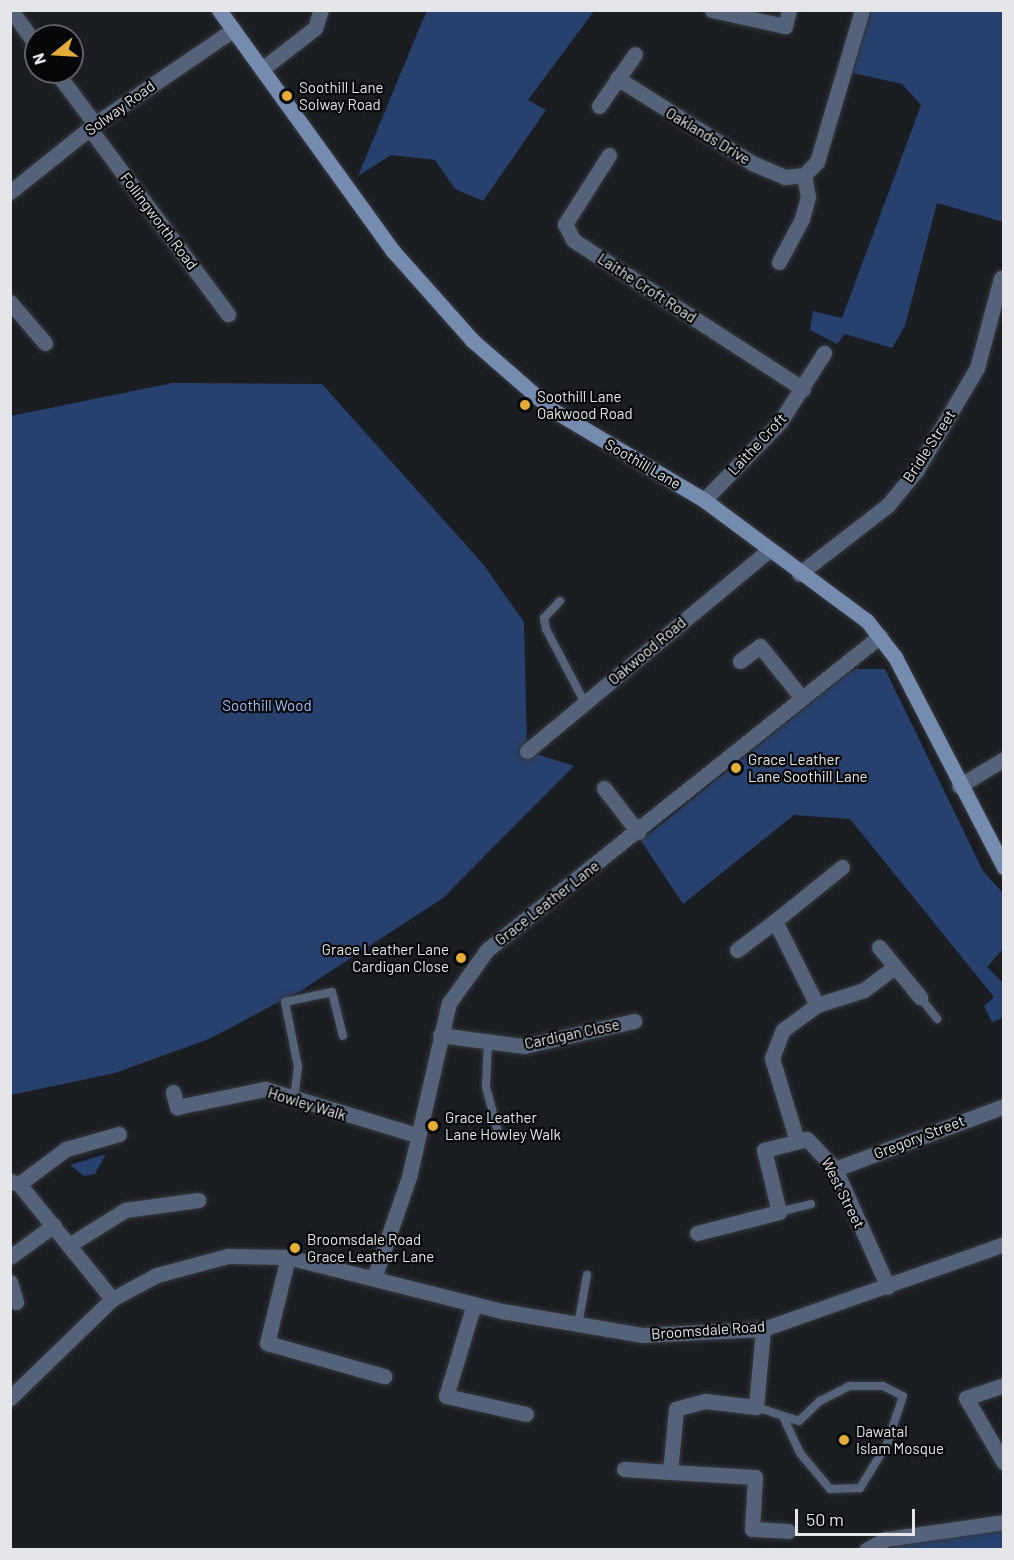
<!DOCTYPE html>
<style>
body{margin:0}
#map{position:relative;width:1014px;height:1560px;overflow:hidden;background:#1a1d22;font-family:Barlow,sans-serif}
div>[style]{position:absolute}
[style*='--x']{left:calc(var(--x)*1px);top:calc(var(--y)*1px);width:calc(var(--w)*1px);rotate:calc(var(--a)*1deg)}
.green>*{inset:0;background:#27406e}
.roads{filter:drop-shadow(0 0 2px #36393e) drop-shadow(0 0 2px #36393e)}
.service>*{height:8px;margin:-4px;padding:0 4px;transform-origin:4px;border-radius:4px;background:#55637a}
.minor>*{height:15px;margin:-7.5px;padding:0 7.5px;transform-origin:7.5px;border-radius:7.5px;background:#55637a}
.secondary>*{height:15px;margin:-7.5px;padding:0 7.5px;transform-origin:7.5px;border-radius:7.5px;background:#758bb0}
.dots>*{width:16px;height:16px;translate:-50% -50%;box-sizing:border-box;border:3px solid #060709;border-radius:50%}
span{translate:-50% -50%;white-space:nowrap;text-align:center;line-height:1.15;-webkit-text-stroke:4.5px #060709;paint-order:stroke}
.poi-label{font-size:15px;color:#e4e6e9}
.left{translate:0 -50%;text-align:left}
.right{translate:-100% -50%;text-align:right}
.street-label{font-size:15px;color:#e4e6e9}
.park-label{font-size:15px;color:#9cc0fe}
.frame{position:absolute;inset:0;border:12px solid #e4e6e9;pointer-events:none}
.north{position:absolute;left:24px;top:24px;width:60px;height:60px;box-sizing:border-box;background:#060709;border:2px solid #5f6063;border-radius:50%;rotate:252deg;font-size:16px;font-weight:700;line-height:24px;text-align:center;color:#e4e6e9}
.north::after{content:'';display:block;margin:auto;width:21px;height:27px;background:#e5ad36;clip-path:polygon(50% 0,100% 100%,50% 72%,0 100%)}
.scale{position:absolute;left:795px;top:1509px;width:120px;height:27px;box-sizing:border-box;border:3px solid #e4e6e9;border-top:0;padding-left:8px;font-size:18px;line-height:21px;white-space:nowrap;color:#e4e6e9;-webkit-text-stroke:4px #060709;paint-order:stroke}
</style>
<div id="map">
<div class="green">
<i style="clip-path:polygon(427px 10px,594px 11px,528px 100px,546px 110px,483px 201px,455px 189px,435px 160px,391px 155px,358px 176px)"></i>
<i style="clip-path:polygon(871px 11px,1003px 11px,1003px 222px,937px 203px,905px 326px,892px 348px,845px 334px,837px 344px,810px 330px,813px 311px,842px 318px,921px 105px,902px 84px,853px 73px)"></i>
<i style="clip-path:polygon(172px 383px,322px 384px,483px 564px,524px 622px,527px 751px,574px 766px,443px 898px,302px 990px,209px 1039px,115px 1073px,11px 1095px,11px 416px)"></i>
<i style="clip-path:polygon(853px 669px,885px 669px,983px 871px,1003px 893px,1003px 949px,987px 967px,1003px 983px,1003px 1018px,992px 1022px,984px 1006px,994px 997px,850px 819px,794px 815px,683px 904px,641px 841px)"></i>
<i style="clip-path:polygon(106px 1154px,95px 1174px,84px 1176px,70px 1165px)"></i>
<i style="clip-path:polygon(1003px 1530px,1003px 1549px,889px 1549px,892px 1547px)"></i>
</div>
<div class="roads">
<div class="service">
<i style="--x:560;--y:601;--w:23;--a:133"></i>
<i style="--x:544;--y:618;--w:11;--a:80"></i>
<i style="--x:546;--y:629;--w:84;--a:62.2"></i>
<i style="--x:920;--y:997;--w:28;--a:52"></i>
<i style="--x:488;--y:1041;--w:46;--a:92.5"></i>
<i style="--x:486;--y:1087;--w:47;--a:75.1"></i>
<i style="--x:294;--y:1099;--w:32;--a:-83"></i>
<i style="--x:298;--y:1067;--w:66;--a:-101.3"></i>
<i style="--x:285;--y:1002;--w:48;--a:-12"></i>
<i style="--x:332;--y:992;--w:45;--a:76"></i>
<i style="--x:779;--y:1212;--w:33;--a:-14"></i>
<i style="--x:578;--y:1325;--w:51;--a:-79.8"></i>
<i style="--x:756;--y:1407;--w:45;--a:18"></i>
<i style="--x:799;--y:1421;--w:29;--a:-44"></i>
<i style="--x:820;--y:1401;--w:34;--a:-27"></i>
<i style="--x:850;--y:1386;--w:33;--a:0"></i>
<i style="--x:883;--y:1386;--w:22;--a:27"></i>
<i style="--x:903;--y:1396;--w:51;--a:108.4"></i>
<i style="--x:887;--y:1444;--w:52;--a:121.5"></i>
<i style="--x:860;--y:1488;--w:30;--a:178"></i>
<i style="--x:830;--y:1489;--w:47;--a:-129.8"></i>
<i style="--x:800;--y:1453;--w:38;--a:-115"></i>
</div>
<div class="minor">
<i style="--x:11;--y:10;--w:43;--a:54.5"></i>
<i style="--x:712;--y:10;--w:75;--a:12.4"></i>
<i style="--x:785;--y:26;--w:16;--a:-76"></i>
<i style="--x:262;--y:69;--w:67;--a:-37.7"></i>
<i style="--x:315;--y:28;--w:19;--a:-72"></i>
<i style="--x:56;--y:72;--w:65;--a:53.1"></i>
<i style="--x:617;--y:78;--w:160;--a:32.2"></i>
<i style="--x:752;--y:163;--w:36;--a:23"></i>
<i style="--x:785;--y:177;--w:19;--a:-6"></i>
<i style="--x:804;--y:175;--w:18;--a:-45"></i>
<i style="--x:817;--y:162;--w:159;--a:-73.5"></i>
<i style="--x:599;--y:106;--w:63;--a:-55.3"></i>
<i style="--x:90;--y:129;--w:231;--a:53.3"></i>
<i style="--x:609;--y:155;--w:82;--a:122.5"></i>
<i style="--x:565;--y:224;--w:18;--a:63"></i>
<i style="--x:573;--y:240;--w:274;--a:32.9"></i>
<i style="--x:10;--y:192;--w:109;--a:-38.7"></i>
<i style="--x:95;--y:124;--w:167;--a:-34.3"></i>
<i style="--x:779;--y:262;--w:49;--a:-61.9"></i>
<i style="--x:802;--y:219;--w:23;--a:-75"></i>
<i style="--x:808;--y:197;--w:22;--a:-100"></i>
<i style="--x:10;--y:302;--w:54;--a:49.5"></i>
<i style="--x:704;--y:500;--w:109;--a:-45.7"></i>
<i style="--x:780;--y:422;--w:82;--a:-57.5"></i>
<i style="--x:799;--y:574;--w:113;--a:-37.8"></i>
<i style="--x:888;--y:505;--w:44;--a:-50.5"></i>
<i style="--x:916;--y:471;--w:120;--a:-59.4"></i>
<i style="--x:977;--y:368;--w:93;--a:-75.1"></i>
<i style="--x:740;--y:661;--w:25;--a:-37"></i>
<i style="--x:760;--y:646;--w:67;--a:51.1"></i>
<i style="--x:527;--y:751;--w:313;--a:-39.7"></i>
<i style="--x:959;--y:786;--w:52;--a:-31"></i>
<i style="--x:604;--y:788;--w:56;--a:52.3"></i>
<i style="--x:879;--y:947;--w:65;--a:50.6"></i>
<i style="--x:737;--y:950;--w:48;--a:-37.3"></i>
<i style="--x:817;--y:1005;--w:94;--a:-116.6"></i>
<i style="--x:775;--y:921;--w:86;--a:-38.9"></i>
<i style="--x:440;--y:1035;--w:85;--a:7.5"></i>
<i style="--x:524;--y:1046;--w:113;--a:-12.8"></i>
<i style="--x:173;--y:1092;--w:16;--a:75"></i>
<i style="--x:177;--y:1107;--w:90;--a:-11.6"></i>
<i style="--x:265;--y:1089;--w:158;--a:16.9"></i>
<i style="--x:797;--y:1141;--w:87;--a:-106.8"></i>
<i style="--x:772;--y:1058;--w:30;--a:-69"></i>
<i style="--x:783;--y:1030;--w:42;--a:-36.3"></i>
<i style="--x:817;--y:1005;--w:49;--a:-17.7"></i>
<i style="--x:864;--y:990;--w:39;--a:-37"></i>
<i style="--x:835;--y:1169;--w:180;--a:-20.4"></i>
<i style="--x:10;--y:1181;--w:9;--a:18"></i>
<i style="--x:19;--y:1184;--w:59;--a:-36.7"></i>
<i style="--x:66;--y:1149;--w:55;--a:-15.8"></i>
<i style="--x:19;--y:1184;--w:148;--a:51"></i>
<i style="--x:697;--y:1233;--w:85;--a:-14.4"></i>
<i style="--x:779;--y:1212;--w:64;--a:-103.6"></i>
<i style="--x:764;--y:1150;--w:44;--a:-14.3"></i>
<i style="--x:807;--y:1139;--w:41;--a:47"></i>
<i style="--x:835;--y:1169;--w:129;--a:65.8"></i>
<i style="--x:69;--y:1245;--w:66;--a:-32"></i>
<i style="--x:125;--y:1210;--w:74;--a:-7.8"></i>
<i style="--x:10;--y:1257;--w:54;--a:-36"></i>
<i style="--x:288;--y:1257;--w:89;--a:103.7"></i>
<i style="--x:267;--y:1343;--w:122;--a:15.8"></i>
<i style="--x:374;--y:1278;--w:107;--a:-70.9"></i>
<i style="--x:409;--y:1177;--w:179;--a:-77.1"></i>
<i style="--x:449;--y:1003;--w:65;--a:-54.4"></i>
<i style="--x:487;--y:950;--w:503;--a:-38.62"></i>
<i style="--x:10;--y:1282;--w:21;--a:73"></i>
<i style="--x:474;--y:1304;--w:96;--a:106.9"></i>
<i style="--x:446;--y:1396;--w:82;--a:12.7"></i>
<i style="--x:763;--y:1329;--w:78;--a:95.1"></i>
<i style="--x:756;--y:1407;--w:51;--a:-173.3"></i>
<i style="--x:705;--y:1401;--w:30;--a:165"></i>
<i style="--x:676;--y:1409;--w:63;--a:95.4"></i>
<i style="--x:670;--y:1472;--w:85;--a:3.4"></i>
<i style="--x:755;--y:1477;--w:52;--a:93.3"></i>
<i style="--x:752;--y:1529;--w:36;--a:3"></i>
<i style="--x:1004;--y:1385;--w:40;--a:161.1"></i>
<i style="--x:966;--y:1398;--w:75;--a:59.7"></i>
<i style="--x:10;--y:1398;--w:142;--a:-44.1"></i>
<i style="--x:112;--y:1299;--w:51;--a:-28.1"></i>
<i style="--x:157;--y:1275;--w:73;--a:-15"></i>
<i style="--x:228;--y:1256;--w:60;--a:1"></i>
<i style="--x:288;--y:1257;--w:221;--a:14.2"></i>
<i style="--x:502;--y:1311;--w:143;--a:9.7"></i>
<i style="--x:643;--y:1335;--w:120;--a:-2.9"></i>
<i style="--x:763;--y:1329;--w:256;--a:-19.4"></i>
<i style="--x:624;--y:1469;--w:46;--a:3.7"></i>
<i style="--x:866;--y:1550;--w:23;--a:-29"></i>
<i style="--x:886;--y:1539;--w:119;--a:-8.2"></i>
</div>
<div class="secondary">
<i style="--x:219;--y:10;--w:297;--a:54.2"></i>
<i style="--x:393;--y:251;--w:119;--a:48.4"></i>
<i style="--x:472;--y:340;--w:105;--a:41.1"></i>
<i style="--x:551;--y:409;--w:178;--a:30.7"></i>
<i style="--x:704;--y:500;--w:203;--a:36.6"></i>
<i style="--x:867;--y:621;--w:46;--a:52.1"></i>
<i style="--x:895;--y:657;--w:237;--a:62.6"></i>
</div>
</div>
<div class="dots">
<i style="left:287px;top:96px;background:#e5ad36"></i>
<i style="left:525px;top:405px;background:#e5ad36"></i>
<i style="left:736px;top:768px;background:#e5ad36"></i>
<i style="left:461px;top:958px;background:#e5ad36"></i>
<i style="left:433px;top:1126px;background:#e5ad36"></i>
<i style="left:295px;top:1248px;background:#e5ad36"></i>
<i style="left:844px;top:1440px;background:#e5ad36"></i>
</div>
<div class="poi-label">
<span class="left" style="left:299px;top:96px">Soothill Lane<br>Solway Road</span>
<span class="left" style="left:537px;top:405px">Soothill Lane<br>Oakwood Road</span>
<span class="left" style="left:748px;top:768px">Grace Leather<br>Lane Soothill Lane</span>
<span class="right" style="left:449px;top:958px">Grace Leather Lane<br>Cardigan Close</span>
<span class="left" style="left:445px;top:1126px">Grace Leather<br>Lane Howley Walk</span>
<span class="left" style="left:307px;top:1248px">Broomsdale Road<br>Grace Leather Lane</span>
<span class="left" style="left:856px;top:1440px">Dawatal<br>Islam Mosque</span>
</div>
<div class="street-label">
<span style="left:120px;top:108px;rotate:-36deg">Solway Road</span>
<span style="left:708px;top:136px;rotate:31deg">Oaklands Drive</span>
<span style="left:159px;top:221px;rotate:53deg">Follingworth Road</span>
<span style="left:647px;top:288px;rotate:33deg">Laithe Croft Road</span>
<span style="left:757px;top:444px;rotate:-47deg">Laithe Croft</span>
<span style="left:929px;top:446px;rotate:-57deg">Bridle Street</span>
<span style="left:643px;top:464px;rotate:30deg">Soothill Lane</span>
<span style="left:647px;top:651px;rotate:-40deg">Oakwood Road</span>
<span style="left:547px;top:903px;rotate:-38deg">Grace Leather Lane</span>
<span style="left:572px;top:1034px;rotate:-12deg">Cardigan Close</span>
<span style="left:307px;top:1104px;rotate:17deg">Howley Walk</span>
<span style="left:919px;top:1137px;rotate:-21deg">Gregory Street</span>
<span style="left:843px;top:1193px;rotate:63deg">West Street</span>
<span style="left:708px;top:1330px;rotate:-4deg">Broomsdale Road</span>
</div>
<div class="park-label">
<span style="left:267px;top:706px">Soothill Wood</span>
</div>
<div class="frame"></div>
<div class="north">N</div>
<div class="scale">50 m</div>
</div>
